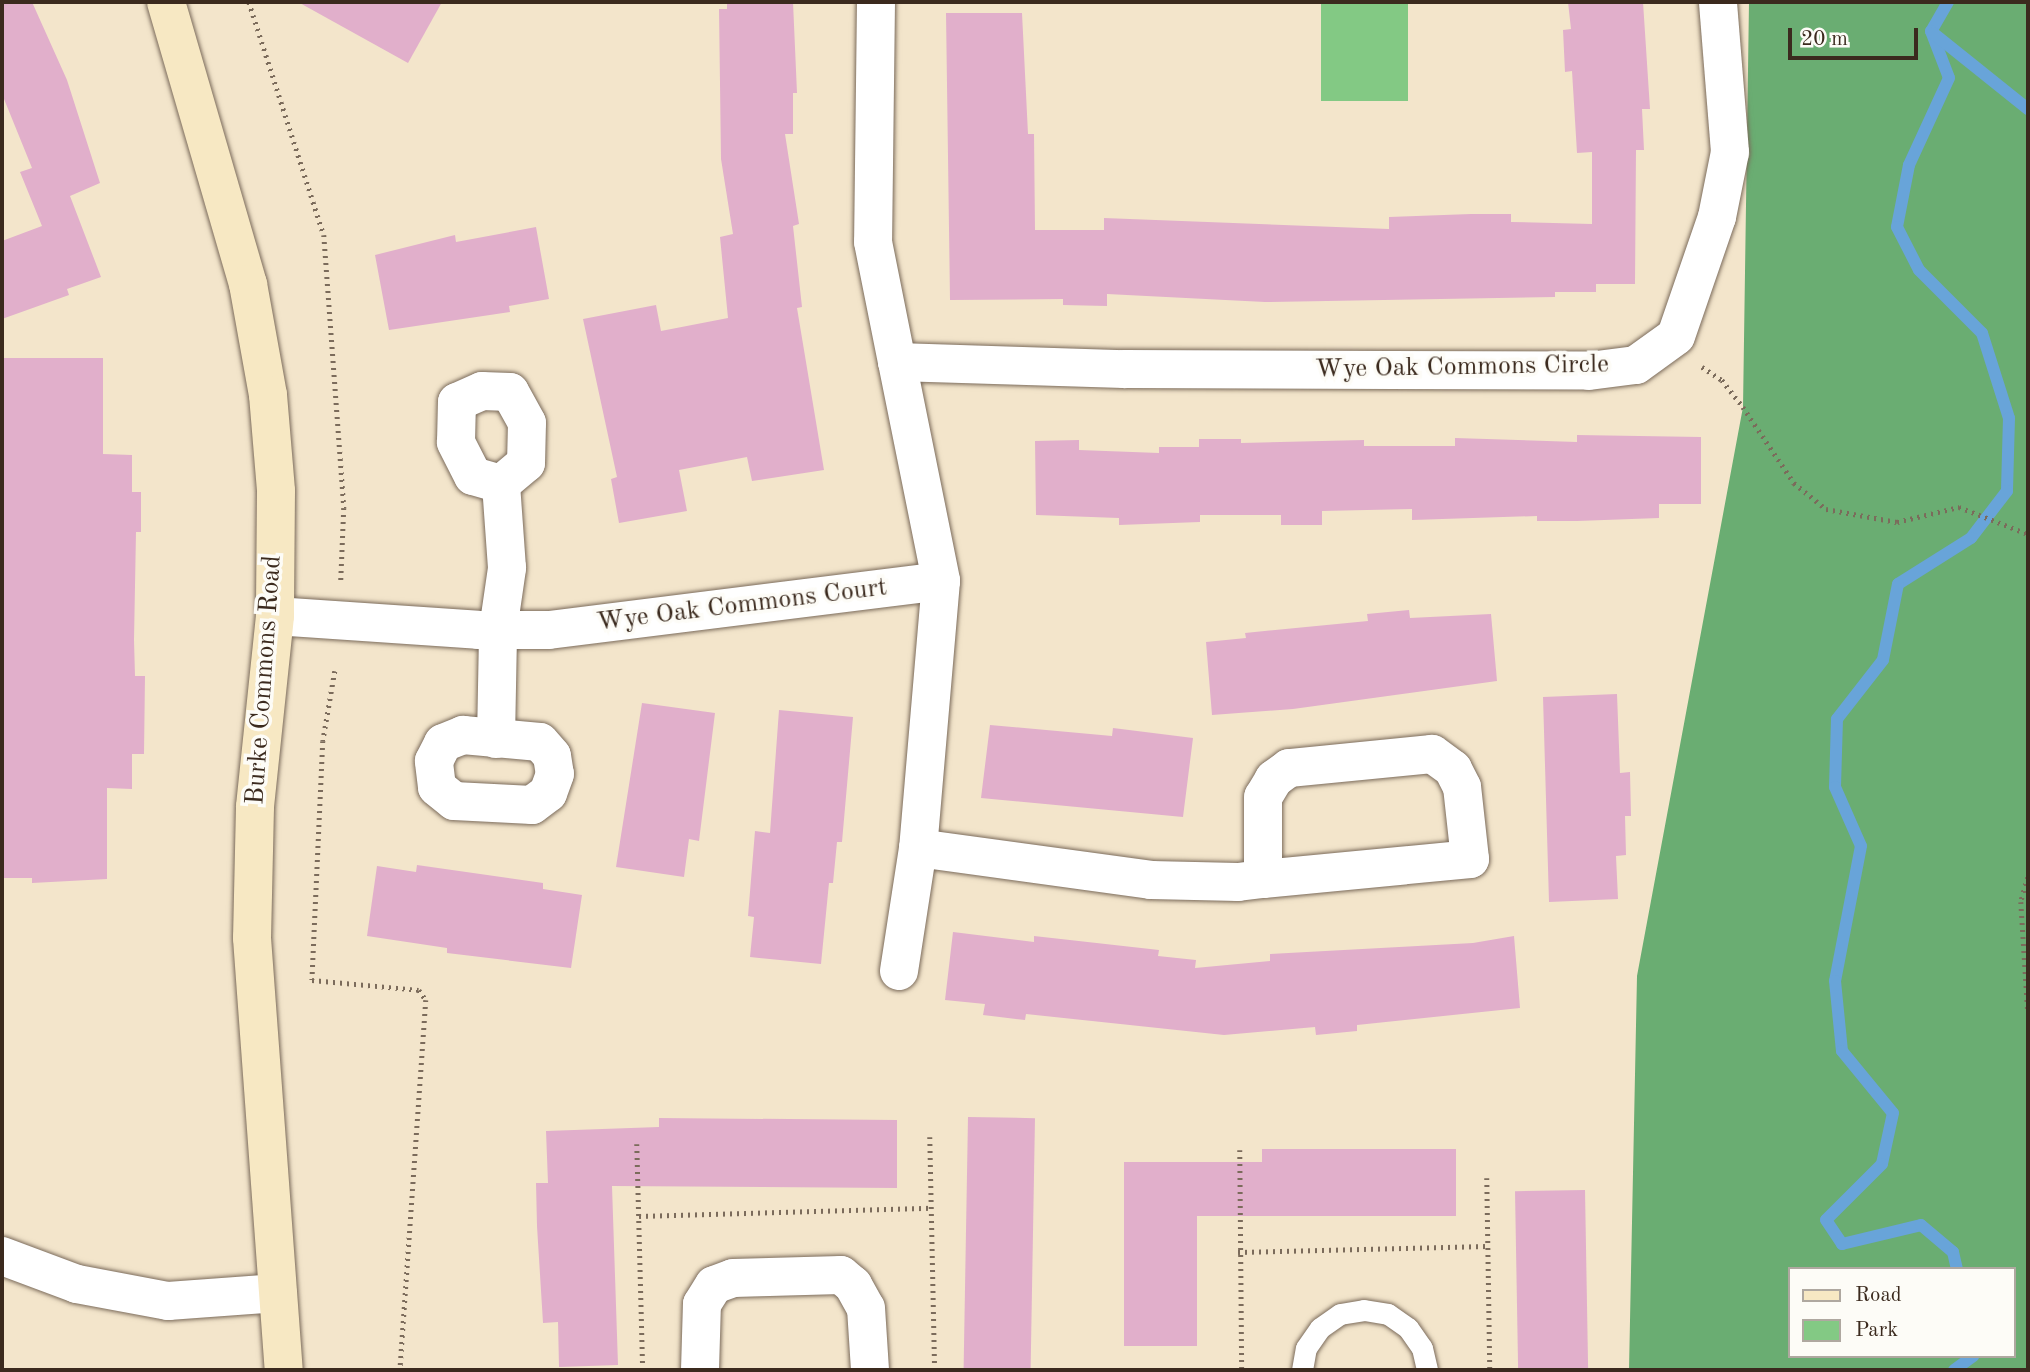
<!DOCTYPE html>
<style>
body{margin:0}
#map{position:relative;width:2030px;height:1372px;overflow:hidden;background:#f3e5cb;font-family:"Old Standard TT",serif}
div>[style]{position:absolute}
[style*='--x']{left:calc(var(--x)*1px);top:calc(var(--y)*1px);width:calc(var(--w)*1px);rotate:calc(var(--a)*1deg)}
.green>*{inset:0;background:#83c984;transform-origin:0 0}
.forest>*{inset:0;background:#6aad72}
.stream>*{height:12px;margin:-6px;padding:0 6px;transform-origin:6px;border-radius:6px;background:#68a4d9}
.building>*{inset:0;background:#e1afcb;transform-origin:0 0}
.path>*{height:4.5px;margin-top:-2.25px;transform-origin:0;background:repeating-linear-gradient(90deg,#7b6b5b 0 2px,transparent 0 7px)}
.roads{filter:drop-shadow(0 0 2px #7b6b5b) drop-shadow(0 0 2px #7b6b5b)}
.lane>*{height:21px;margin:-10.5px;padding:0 10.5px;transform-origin:10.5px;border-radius:10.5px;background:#fff}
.street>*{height:38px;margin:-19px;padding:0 19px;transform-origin:19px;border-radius:19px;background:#fff}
.secondary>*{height:38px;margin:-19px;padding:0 19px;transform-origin:19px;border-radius:19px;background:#f7e8c3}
span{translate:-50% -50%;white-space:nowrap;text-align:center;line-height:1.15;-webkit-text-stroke:7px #fdfcf7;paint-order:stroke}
.street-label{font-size:26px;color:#3b2a1e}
.frame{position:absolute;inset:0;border:4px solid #3b2a1e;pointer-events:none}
.legend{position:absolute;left:1788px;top:1267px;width:228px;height:91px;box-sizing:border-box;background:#fdfcf7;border:2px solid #afa8a0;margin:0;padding:9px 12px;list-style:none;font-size:21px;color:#3b2a1e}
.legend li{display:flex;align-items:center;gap:14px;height:35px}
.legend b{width:35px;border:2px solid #afa8a0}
.scale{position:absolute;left:1788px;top:28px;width:130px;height:32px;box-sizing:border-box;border:4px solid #3b2a1e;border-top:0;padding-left:9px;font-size:21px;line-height:24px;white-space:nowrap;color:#3b2a1e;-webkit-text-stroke:5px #fdfcf7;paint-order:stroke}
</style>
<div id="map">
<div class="green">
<i style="left:1321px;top:2px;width:87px;height:99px"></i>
</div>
<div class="forest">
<i style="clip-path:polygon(evenodd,1749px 2px,2028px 2px,2028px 1370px,1629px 1370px,1637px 976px,1743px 407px,1749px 2px,1790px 1269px,2014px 1269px,2014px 1356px,1790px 1356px,1790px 1269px)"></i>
</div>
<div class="stream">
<i style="--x:1948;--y:2;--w:34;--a:120"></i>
<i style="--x:1931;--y:31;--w:50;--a:69"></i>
<i style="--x:1949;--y:78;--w:96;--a:114.7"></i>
<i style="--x:1909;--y:165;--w:63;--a:101"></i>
<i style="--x:1897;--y:227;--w:48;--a:62.9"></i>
<i style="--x:1919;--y:270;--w:89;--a:45"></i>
<i style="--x:1982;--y:333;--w:89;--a:72.4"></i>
<i style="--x:2009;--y:418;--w:73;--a:91.6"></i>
<i style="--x:2007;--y:491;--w:59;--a:127.5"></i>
<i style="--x:1971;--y:538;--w:86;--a:147.8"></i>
<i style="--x:1898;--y:584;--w:77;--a:101.2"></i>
<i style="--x:1883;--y:660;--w:75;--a:127.9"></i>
<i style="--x:1837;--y:719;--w:68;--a:91.7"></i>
<i style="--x:1835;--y:787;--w:64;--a:66.2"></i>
<i style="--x:1861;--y:846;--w:137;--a:100.9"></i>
<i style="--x:1835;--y:981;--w:70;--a:84.3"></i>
<i style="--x:1842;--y:1051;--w:80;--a:50.6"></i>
<i style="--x:1893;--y:1113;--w:52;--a:102.2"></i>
<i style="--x:1882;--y:1164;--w:79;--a:135"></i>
<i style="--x:1826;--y:1220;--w:29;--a:56"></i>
<i style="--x:1842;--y:1244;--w:81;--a:-13.5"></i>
<i style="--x:1921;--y:1225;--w:42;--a:40.2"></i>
<i style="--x:1953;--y:1252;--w:17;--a:77"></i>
<i style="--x:1933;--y:33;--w:122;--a:38.7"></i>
<i style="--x:1954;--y:1370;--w:24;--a:-36"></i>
</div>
<div class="building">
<i style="clip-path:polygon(2px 2px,32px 2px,67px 80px,100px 183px,70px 196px,101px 277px,67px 289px,69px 295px,2px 319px,2px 241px,42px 226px,20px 172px,32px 168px,2px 94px)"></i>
<i style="clip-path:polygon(298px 2px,442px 2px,408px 63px)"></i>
<i style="clip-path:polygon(727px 2px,793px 2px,797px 93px,793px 93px,793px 134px,785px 134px,799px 224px,793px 226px,802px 307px,797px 308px,824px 470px,752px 481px,747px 457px,679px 470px,687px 511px,619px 523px,611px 479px,617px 477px,583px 319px,656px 305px,661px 331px,728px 318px,720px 237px,733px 234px,721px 159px,719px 9px,727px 9px)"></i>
<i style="clip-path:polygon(1568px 2px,1643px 2px,1650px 109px,1642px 109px,1644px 150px,1636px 150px,1635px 284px,1596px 284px,1596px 292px,1555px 292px,1555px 297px,1265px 302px,1107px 294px,1107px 306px,1063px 305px,1063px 299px,950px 300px,946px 13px,1022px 13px,1028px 134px,1034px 134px,1035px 230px,1104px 230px,1104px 218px,1389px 229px,1389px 217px,1471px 214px,1511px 214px,1511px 222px,1592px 224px,1592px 152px,1577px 153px,1572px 71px,1565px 72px,1563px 30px,1571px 29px)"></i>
<i style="clip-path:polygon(536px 227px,549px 299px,509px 306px,510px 312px,389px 330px,375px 255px,455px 235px,456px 242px)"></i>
<i style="clip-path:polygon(2px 358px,103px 358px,103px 454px,132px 455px,132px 492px,141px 492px,141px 532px,136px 532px,134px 640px,135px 676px,145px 676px,144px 754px,132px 754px,132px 789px,107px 788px,107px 879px,32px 883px,32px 878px,2px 878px)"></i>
<i style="clip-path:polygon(1577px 435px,1701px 437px,1701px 504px,1659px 504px,1659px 518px,1577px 521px,1537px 521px,1537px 516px,1412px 520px,1412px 509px,1322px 511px,1322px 525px,1281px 525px,1281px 515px,1200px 515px,1200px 522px,1119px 525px,1119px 518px,1036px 515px,1035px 441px,1079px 440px,1079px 450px,1159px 453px,1159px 447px,1199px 447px,1199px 439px,1241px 439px,1241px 443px,1364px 440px,1364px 446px,1455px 446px,1455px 438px,1577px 442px)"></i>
<i style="clip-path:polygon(1409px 610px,1410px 618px,1491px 614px,1497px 681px,1293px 709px,1212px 715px,1206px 642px,1246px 638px,1245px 633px,1368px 621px,1367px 614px)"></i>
<i style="clip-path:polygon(1617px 694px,1620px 773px,1630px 772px,1631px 816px,1625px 816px,1626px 855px,1616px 856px,1618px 899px,1549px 902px,1543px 697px)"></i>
<i style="clip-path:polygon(642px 703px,715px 713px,699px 841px,689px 839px,684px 877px,616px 867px)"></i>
<i style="clip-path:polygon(779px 710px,853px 717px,842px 842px,837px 842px,833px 883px,829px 883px,821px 964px,750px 957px,754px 917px,748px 916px,755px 831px,770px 833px)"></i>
<i style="clip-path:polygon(990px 725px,1112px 736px,1113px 728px,1193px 738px,1183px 817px,981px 798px)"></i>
<i style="clip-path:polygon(417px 865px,543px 883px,543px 889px,582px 895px,571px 968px,447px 953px,447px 948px,367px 936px,377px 866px,416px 872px)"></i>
<i style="clip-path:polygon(953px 932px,1034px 942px,1034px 936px,1159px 950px,1158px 956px,1196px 960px,1195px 968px,1270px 961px,1270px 954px,1473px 943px,1514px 936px,1520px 1008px,1357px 1025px,1357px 1031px,1316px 1035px,1315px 1027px,1224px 1035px,1026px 1014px,1025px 1020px,983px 1015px,985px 1004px,945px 1000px)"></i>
<i style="left:968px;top:1117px;width:67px;height:253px;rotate:1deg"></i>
<i style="clip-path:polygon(659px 1118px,897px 1120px,897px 1188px,612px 1186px,618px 1365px,559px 1367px,558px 1322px,543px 1323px,537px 1226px,536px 1183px,548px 1183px,546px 1131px,659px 1127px)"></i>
<i style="clip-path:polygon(1262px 1149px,1456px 1149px,1456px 1216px,1197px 1216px,1197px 1346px,1124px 1346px,1124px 1162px,1262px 1162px)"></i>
<i style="left:1585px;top:1190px;width:180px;height:70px;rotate:89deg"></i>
</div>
<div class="path">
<i style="--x:249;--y:2;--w:245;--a:72.2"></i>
<i style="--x:324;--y:235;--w:274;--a:85.8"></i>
<i style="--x:344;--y:508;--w:72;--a:92.4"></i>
<i style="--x:1702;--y:367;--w:24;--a:33"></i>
<i style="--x:1722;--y:380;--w:34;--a:52"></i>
<i style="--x:1743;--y:407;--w:92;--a:56.1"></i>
<i style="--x:1794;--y:483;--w:41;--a:39.1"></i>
<i style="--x:1826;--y:509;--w:72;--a:10.4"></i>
<i style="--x:1897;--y:522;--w:64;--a:-13.6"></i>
<i style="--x:1959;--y:507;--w:74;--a:21.4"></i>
<i style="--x:335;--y:671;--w:71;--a:99.7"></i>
<i style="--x:323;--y:741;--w:239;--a:92.6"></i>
<i style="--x:312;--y:980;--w:107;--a:5.3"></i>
<i style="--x:419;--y:990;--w:12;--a:55"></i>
<i style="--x:426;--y:1000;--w:371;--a:94"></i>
<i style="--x:2028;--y:877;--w:26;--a:106"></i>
<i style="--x:2021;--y:902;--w:110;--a:86.4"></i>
<i style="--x:930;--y:1137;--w:233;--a:88.8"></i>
<i style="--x:637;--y:1144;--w:226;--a:88.5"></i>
<i style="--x:1240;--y:1150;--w:220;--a:89.5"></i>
<i style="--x:1487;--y:1178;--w:192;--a:89.1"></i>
<i style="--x:639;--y:1216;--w:293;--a:-1.6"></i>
<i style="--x:1238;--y:1252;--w:249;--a:-1.4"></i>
</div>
<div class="roads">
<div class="lane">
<i style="--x:1302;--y:1370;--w:22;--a:-80"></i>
<i style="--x:1306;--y:1348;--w:24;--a:-55"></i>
<i style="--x:1320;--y:1328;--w:24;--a:-35"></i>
<i style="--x:1340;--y:1314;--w:24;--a:-9"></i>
<i style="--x:1364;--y:1310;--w:24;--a:9"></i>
<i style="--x:1388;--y:1314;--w:24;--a:35"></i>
<i style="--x:1408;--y:1328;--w:24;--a:55"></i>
<i style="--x:1422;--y:1348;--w:23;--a:77"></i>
</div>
<div class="street">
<i style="--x:876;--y:2;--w:240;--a:90.7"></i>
<i style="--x:873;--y:242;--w:122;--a:78.7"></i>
<i style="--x:897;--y:362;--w:227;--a:1.8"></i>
<i style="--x:1124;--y:369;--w:465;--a:0.2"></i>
<i style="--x:1589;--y:371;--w:47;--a:-7.3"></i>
<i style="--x:1636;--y:365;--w:49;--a:-35.9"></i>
<i style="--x:1676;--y:336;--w:126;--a:-71"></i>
<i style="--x:1717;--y:217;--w:66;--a:-78.7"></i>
<i style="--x:1730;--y:152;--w:150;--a:-94.6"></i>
<i style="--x:897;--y:362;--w:223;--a:78.6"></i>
<i style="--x:941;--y:581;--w:268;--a:94.9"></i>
<i style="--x:482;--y:391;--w:28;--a:2"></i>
<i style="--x:510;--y:392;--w:35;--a:61"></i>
<i style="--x:527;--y:423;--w:40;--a:91.4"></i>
<i style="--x:526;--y:463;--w:33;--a:140"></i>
<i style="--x:501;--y:484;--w:29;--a:-164"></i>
<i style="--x:473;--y:476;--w:38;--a:-117"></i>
<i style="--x:456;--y:442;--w:40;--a:-88.6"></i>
<i style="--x:457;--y:402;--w:27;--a:-24"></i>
<i style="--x:275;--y:616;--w:203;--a:3.9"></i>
<i style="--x:478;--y:630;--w:71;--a:0"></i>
<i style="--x:549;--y:630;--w:395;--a:-7.1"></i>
<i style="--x:463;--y:735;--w:77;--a:5.2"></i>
<i style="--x:540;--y:742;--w:18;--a:49"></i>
<i style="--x:552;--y:756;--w:18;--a:81"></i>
<i style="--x:555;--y:774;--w:20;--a:110"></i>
<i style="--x:548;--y:793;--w:20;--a:143"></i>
<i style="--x:532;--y:805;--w:78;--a:-177.1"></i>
<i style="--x:454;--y:801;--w:22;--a:-141"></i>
<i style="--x:437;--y:787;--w:26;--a:-97"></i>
<i style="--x:434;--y:761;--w:20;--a:-63"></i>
<i style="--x:443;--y:743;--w:22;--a:-22"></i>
<i style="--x:496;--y:739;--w:109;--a:-88.9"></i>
<i style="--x:498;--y:630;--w:63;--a:-81.7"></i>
<i style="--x:507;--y:568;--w:84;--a:-94.1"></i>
<i style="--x:899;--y:971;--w:124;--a:-81.2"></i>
<i style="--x:918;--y:848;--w:235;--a:7.8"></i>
<i style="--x:1151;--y:880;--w:87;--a:1.3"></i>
<i style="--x:1238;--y:882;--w:25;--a:-7"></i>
<i style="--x:1263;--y:879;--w:208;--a:-5.5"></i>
<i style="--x:1470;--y:859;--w:72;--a:-96.3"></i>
<i style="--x:1462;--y:787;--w:20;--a:-117"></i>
<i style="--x:1453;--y:769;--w:26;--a:-144"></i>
<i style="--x:1432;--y:754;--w:144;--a:174.4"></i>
<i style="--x:1289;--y:768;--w:19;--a:144"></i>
<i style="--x:1274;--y:779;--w:21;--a:121"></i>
<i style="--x:1263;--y:797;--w:82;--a:90"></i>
<i style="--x:2;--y:1256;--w:80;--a:20.5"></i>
<i style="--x:77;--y:1284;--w:93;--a:10.6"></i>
<i style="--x:168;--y:1301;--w:110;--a:-4.2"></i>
<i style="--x:700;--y:1370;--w:66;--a:-88.3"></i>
<i style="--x:702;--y:1304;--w:22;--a:-58"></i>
<i style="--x:714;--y:1285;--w:20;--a:-20"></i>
<i style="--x:733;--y:1278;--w:108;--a:-1.6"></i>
<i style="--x:841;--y:1275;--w:16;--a:40"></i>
<i style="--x:853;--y:1285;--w:26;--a:61"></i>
<i style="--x:866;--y:1308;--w:62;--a:86.3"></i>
</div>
<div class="secondary">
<i style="--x:166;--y:2;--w:294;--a:73.8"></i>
<i style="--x:248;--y:284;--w:113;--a:79.8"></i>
<i style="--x:268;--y:395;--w:96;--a:85.2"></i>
<i style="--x:276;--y:491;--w:125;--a:90.5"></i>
<i style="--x:275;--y:616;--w:192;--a:96"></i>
<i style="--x:255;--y:807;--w:131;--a:91.3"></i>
<i style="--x:252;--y:938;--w:433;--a:85.8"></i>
</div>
</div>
<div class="street-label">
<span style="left:1462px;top:368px;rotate:-1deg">Wye Oak Commons Circle</span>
<span style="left:742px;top:606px;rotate:-7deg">Wye Oak Commons Court</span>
<span style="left:265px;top:680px;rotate:-86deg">Burke Commons Road</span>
</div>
<div class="frame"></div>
<ul class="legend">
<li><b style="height:9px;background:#f7e8c3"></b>Road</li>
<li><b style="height:19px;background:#83c984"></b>Park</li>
</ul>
<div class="scale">20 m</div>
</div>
